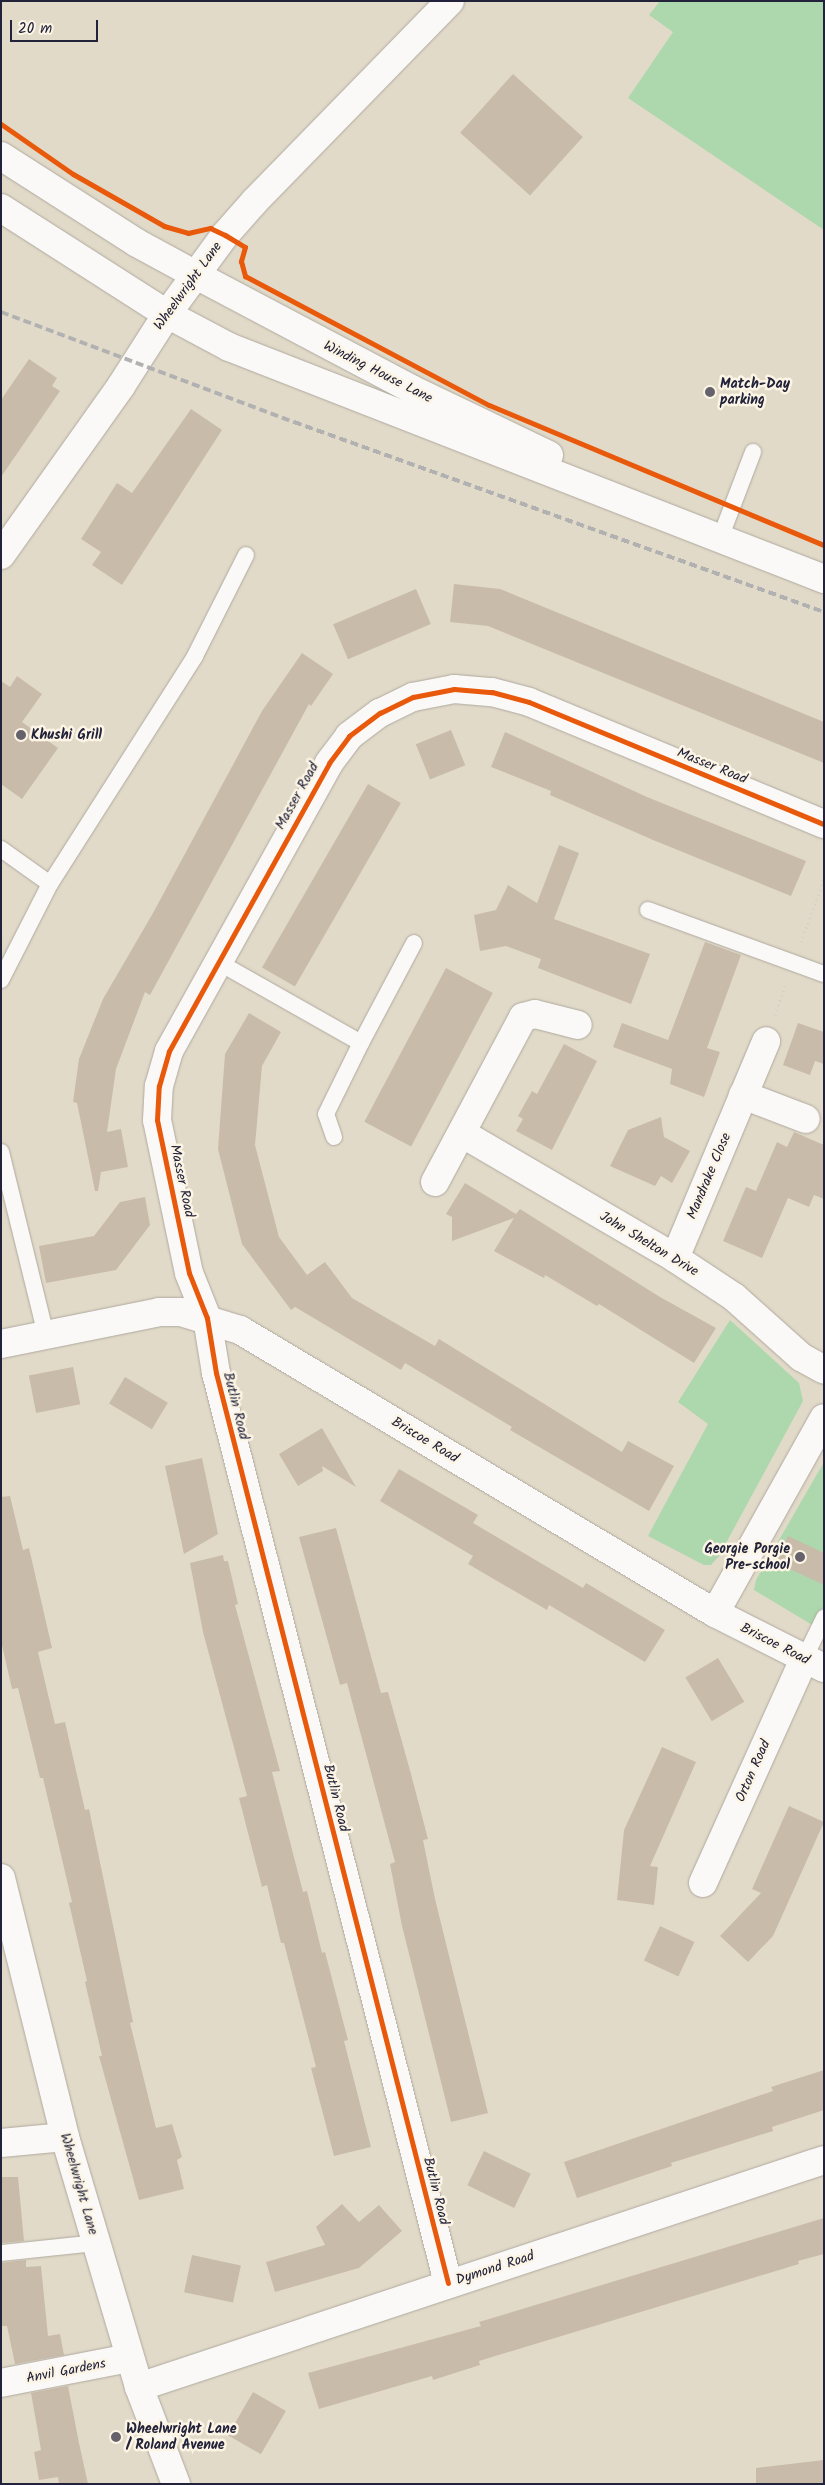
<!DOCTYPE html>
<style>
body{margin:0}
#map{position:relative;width:825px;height:2485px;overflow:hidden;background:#e2dac8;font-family:Kalam,sans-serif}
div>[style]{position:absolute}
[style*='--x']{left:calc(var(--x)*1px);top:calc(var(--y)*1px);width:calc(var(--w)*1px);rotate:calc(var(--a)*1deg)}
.green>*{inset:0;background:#add7ac}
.building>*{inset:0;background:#c9bba9;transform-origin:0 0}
.path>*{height:3px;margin-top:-1.5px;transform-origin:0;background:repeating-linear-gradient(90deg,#d1cfcb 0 1px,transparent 0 5px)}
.roads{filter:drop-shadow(0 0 1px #aea9a0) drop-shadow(0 0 1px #aea9a0)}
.service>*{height:16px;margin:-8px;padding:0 8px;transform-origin:8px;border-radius:8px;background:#fbf9f7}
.minor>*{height:28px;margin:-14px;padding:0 14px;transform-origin:14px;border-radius:14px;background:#fbf9f7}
.tertiary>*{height:28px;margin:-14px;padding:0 14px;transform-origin:14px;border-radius:14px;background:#fbf9f7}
.rail>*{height:4px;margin-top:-2px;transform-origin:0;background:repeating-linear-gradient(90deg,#b2b1b2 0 8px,transparent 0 12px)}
.cycleway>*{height:5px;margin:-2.5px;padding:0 2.5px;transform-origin:2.5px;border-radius:2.5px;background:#e8590c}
.dots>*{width:14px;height:14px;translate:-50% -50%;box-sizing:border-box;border:2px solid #fcf5e5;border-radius:50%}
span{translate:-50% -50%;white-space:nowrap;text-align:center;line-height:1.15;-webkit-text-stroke:5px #fcf5e5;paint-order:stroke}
.street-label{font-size:14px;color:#22223b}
.poi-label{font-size:14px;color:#22223b;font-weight:700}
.left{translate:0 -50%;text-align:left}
.right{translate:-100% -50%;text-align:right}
.frame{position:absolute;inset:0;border:2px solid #22223b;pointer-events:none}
.scale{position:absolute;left:10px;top:20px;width:88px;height:22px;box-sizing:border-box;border:2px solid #22223b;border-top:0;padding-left:6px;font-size:15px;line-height:18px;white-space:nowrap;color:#22223b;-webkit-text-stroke:4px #fcf5e5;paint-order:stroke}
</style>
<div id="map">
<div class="green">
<i style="clip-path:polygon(660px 1px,824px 1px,824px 230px,628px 98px,673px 32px,649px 15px)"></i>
<i style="clip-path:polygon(730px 1320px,799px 1383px,803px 1401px,719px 1556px,711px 1565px,704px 1565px,648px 1536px,708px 1424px,678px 1402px)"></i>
<i style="clip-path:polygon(824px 1462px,824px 1632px,754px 1590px,756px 1580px)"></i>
</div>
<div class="building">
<i style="left:513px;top:74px;width:94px;height:79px;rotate:42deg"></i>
<i style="clip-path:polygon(29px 359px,57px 378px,52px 386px,60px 391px,1px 477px,1px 400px)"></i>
<i style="clip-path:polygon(191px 409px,222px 430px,122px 585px,92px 565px,101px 552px,81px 539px,117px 483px,132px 493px)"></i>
<i style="clip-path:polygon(454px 584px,500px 589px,824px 722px,824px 763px,488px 626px,450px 622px)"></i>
<i style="left:416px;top:589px;width:38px;height:90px;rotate:67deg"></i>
<i style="clip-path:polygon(302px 653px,333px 674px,311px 706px,309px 704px,150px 995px,145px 992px,116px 1069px,107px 1132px,121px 1129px,128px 1167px,101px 1172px,98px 1191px,95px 1191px,77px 1103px,73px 1102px,79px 1059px,103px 999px,153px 913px,262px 711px)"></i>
<i style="clip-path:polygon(17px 676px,42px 694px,22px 722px,58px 748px,22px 799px,1px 784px,1px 681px,10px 687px)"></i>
<i style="left:451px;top:730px;width:38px;height:38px;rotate:68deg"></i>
<i style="clip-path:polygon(505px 732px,647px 797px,806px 861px,791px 896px,653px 840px,550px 795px,551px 791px,491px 767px)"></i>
<i style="left:368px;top:784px;width:38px;height:212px;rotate:30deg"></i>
<i style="clip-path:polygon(559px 845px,579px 853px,554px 919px,650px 954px,631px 1004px,538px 968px,541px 959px,506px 946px,480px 951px,474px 915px,496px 910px,508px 885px,537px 903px)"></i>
<i style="clip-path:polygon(705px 942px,741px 955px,707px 1048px,720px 1052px,704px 1097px,670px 1084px,672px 1069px,613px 1047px,622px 1023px,668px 1040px)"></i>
<i style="left:446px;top:968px;width:53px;height:174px;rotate:28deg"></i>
<i style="clip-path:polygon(249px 1013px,281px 1032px,262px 1066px,255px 1145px,279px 1237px,307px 1275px,325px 1262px,352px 1298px,383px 1316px,435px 1346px,439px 1339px,622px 1452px,628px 1441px,674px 1466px,649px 1511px,510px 1430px,512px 1427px,405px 1363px,401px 1370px,295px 1307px,291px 1310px,242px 1244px,218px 1149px,225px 1054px)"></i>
<i style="clip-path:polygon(798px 1023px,824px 1032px,824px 1064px,815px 1061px,810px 1075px,783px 1065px)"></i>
<i style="clip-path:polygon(564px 1044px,597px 1061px,552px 1150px,516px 1131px,523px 1119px,518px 1116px,532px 1091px,537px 1094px)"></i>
<i style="clip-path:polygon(661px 1117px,664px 1137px,690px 1151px,672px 1183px,661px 1176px,655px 1186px,610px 1166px,628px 1130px)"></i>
<i style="clip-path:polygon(794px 1132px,824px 1145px,824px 1199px,814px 1195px,809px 1207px,788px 1198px,762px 1258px,723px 1241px,746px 1187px,756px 1191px,777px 1142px,787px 1147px)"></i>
<i style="clip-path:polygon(465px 1183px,516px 1214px,520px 1209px,660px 1297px,716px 1328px,694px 1363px,599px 1304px,597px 1306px,545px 1275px,544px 1278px,494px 1251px,514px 1218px,452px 1241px,452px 1217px,446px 1214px)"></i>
<i style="clip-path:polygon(145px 1197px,150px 1225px,116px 1270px,46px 1283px,39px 1246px,94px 1236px,120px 1202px)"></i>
<i style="left:73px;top:1367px;width:38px;height:45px;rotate:79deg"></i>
<i style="left:125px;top:1377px;width:50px;height:31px;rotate:31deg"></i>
<i style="clip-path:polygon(322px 1428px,356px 1487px,322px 1466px,323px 1471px,298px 1486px,279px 1454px)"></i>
<i style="clip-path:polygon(202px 1458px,218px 1534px,184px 1554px,165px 1466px)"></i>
<i style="clip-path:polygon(399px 1469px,478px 1515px,473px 1523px,583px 1588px,586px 1583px,665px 1630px,645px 1662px,549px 1605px,547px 1610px,468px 1564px,473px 1556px,380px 1501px)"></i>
<i style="clip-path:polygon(10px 1496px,23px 1550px,29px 1548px,52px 1648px,38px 1652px,55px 1724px,65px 1722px,85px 1810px,89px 1809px,133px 2022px,130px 2023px,156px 2128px,172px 2124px,182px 2157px,177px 2160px,184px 2189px,139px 2200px,99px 2056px,102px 2056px,85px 1982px,87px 1981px,69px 1903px,72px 1902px,43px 1778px,40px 1778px,18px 1688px,12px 1689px,1px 1641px,1px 1497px)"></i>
<i style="clip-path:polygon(336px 1528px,381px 1693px,388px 1692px,411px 1774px,428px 1839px,423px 1840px,435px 1899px,488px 2113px,451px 2122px,402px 1926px,390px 1864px,395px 1862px,347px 1683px,340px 1685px,299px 1537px)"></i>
<i style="clip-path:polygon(788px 1536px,824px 1553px,824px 1585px,775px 1562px)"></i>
<i style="clip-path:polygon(223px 1555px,224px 1561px,228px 1561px,238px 1604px,235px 1605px,280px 1771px,272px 1772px,303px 1892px,307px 1891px,322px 1953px,325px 1952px,348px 2040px,344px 2041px,371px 2147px,334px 2156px,311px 2068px,316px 2067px,284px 1943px,281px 1943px,267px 1885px,262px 1887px,239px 1798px,247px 1796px,203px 1632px,190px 1563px)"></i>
<i style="left:718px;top:1658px;width:51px;height:38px;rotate:59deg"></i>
<i style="clip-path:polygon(662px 1747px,696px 1762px,650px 1866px,658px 1867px,654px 1905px,617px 1900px,624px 1830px)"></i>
<i style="clip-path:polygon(789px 1806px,824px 1822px,773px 1936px,748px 1962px,720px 1936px,761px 1893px,752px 1889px)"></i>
<i style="left:660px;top:1926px;width:38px;height:38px;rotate:25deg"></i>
<i style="clip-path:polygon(824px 2070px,824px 2110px,772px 2127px,773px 2131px,671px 2163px,672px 2166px,577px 2198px,564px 2162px,773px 2091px,771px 2087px)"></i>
<i style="left:484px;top:2151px;width:52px;height:38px;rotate:26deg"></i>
<i style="clip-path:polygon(1px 2177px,18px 2177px,24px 2241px,1px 2243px)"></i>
<i style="clip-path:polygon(342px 2204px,359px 2222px,379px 2205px,402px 2231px,359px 2268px,275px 2292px,266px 2262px,325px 2245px,316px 2227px)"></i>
<i style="clip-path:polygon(824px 2218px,824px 2254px,798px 2261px,799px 2264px,479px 2361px,480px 2365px,433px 2380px,432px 2376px,319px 2409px,308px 2373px,481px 2326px,479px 2322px)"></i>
<i style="left:192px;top:2255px;width:50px;height:38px;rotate:12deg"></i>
<i style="clip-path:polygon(26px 2260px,26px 2267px,41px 2266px,48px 2336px,60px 2334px,64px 2355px,15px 2364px,7px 2326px,1px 2326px,1px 2263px)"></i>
<i style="clip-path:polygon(68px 2386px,79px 2443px,88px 2484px,59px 2484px,58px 2477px,39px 2480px,34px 2452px,41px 2450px,31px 2393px)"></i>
<i style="left:253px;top:2392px;width:38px;height:50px;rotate:30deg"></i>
<i style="clip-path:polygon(824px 2460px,824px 2484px,756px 2484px,756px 2468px)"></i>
</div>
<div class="path">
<i style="--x:801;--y:942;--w:67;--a:-69.9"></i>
<i style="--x:775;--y:1015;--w:34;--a:-71"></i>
</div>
<div class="roads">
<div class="service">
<i style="--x:721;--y:536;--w:90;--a:-69.1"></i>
<i style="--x:1;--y:849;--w:60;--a:35.5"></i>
<i style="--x:50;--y:884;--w:270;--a:-57.5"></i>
<i style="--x:195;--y:656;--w:113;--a:-63.2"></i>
<i style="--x:648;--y:910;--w:187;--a:20"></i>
<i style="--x:218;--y:962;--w:164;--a:29.5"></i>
<i style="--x:361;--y:1043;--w:113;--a:-62.1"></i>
<i style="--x:1;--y:980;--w:108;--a:-63"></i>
<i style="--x:334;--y:1137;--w:24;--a:-109"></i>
<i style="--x:326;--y:1114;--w:79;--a:-63.8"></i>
<i style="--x:1;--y:1152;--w:188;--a:76.2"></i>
<i style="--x:804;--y:1659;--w:46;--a:-64"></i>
<i style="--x:1;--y:2253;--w:96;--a:-6"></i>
</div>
<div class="minor">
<i style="--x:1;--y:156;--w:161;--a:32.6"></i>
<i style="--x:137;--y:243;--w:67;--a:28.5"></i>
<i style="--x:1;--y:208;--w:197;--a:32.6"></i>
<i style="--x:743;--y:1095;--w:67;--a:20.9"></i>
<i style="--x:463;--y:1134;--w:246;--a:30.3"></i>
<i style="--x:675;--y:1258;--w:71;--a:33.5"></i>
<i style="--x:734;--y:1297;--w:90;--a:41.8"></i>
<i style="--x:801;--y:1357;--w:26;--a:29"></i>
<i style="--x:435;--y:1182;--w:187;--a:-61.9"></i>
<i style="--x:523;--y:1017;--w:12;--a:-14"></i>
<i style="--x:535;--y:1014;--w:44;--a:14.3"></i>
<i style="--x:675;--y:1258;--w:235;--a:-67.2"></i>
<i style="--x:1;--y:1344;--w:161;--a:-11.4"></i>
<i style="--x:159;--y:1312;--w:22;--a:0"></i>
<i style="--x:181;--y:1312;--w:62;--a:17"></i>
<i style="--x:240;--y:1330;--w:553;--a:30.79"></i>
<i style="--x:715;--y:1613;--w:122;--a:26.8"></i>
<i style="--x:715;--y:1613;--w:223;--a:-60.8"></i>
<i style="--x:703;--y:1883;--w:246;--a:-65.7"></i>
<i style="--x:1;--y:2143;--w:64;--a:-5.4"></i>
<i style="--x:448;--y:2283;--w:939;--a:-104.3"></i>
<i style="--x:216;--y:1373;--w:56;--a:-99.3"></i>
<i style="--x:207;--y:1318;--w:48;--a:-111.8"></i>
<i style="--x:189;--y:1273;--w:156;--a:-101.8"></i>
<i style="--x:157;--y:1120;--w:34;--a:-87"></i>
<i style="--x:159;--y:1086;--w:36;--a:-74"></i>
<i style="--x:169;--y:1051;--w:329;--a:-60.9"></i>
<i style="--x:329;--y:763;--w:34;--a:-53"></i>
<i style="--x:349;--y:736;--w:39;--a:-37"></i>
<i style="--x:380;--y:713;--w:37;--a:-26"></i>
<i style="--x:413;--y:697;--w:42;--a:-11"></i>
<i style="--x:454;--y:689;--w:38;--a:5"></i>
<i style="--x:492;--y:692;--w:38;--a:15"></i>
<i style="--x:529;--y:702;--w:319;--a:22.5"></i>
<i style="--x:1;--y:2383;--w:131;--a:-11"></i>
<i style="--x:139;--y:2387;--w:722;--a:-18.33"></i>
</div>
<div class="tertiary">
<i style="--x:196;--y:275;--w:243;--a:27.9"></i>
<i style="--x:411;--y:389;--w:153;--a:25.6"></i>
<i style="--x:167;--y:314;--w:70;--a:28"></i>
<i style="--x:229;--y:347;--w:639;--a:21.3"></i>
<i style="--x:1;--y:555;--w:207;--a:-54.6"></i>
<i style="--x:121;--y:386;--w:85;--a:-57.4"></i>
<i style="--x:167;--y:314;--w:98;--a:-53.7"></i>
<i style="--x:225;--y:235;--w:45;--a:-48.6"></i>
<i style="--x:255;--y:201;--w:279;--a:-45.7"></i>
<i style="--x:1;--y:1878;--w:267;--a:76.1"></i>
<i style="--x:65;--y:2137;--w:261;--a:73.5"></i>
<i style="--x:139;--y:2387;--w:104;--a:69.1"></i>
</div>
</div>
<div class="rail">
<i style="--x:1;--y:312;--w:313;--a:20.6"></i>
<i style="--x:294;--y:422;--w:563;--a:19.72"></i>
</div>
<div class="cycleway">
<i style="--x:1;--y:124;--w:88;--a:34.8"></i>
<i style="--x:73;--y:174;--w:105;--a:29.7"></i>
<i style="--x:164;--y:226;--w:25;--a:16"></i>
<i style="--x:188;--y:233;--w:23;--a:-13"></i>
<i style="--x:210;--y:228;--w:17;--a:25"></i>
<i style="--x:225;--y:235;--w:23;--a:31"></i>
<i style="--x:245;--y:247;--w:15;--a:106"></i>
<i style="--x:241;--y:261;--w:16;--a:75"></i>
<i style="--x:245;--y:276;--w:276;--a:27.9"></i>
<i style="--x:489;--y:405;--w:363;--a:22.7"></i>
<i style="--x:448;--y:2283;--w:939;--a:-104.3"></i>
<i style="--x:216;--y:1373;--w:56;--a:-99.3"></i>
<i style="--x:207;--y:1318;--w:48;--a:-111.8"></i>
<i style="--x:189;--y:1273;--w:156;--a:-101.8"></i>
<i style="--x:157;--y:1120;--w:34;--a:-87"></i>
<i style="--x:159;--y:1086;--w:36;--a:-74"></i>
<i style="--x:169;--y:1051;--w:329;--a:-60.9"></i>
<i style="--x:329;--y:763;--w:34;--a:-53"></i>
<i style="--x:349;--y:736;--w:39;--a:-37"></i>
<i style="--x:380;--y:713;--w:37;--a:-26"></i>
<i style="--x:413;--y:697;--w:42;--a:-11"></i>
<i style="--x:454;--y:689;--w:38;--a:5"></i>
<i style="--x:492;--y:692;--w:38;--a:15"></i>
<i style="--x:529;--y:702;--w:319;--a:22.5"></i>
</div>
<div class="dots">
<i style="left:710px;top:392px;background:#65626c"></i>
<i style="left:21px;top:735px;background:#65626c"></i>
<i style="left:800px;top:1557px;background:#65626c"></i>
<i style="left:116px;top:2437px;background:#65626c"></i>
</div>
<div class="street-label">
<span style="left:188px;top:286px;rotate:-54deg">Wheelwright Lane</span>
<span style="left:378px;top:372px;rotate:27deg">Winding House Lane</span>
<span style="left:712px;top:766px;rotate:22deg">Masser Road</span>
<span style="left:297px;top:796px;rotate:-61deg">Masser Road</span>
<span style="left:709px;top:1176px;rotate:-67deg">Mandrake Close</span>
<span style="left:182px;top:1181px;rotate:78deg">Masser Road</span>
<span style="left:649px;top:1244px;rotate:31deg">John Shelton Drive</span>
<span style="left:236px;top:1406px;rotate:76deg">Butlin Road</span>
<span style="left:425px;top:1440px;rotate:31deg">Briscoe Road</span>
<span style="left:775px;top:1644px;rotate:27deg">Briscoe Road</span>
<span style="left:753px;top:1771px;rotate:-66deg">Orton Road</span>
<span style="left:336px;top:1798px;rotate:76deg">Butlin Road</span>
<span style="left:79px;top:2184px;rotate:74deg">Wheelwright Lane</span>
<span style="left:436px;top:2191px;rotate:76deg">Butlin Road</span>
<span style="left:495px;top:2268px;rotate:-18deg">Dymond Road</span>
<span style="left:66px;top:2371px;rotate:-11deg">Anvil Gardens</span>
</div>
<div class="poi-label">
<span class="left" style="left:720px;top:392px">Match-Day<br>parking</span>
<span class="left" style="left:31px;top:735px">Khushi Grill</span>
<span class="right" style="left:790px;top:1557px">Georgie Porgie<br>Pre-school</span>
<span class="left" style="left:126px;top:2437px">Wheelwright Lane<br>/ Roland Avenue</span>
</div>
<div class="frame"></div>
<div class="scale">20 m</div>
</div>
